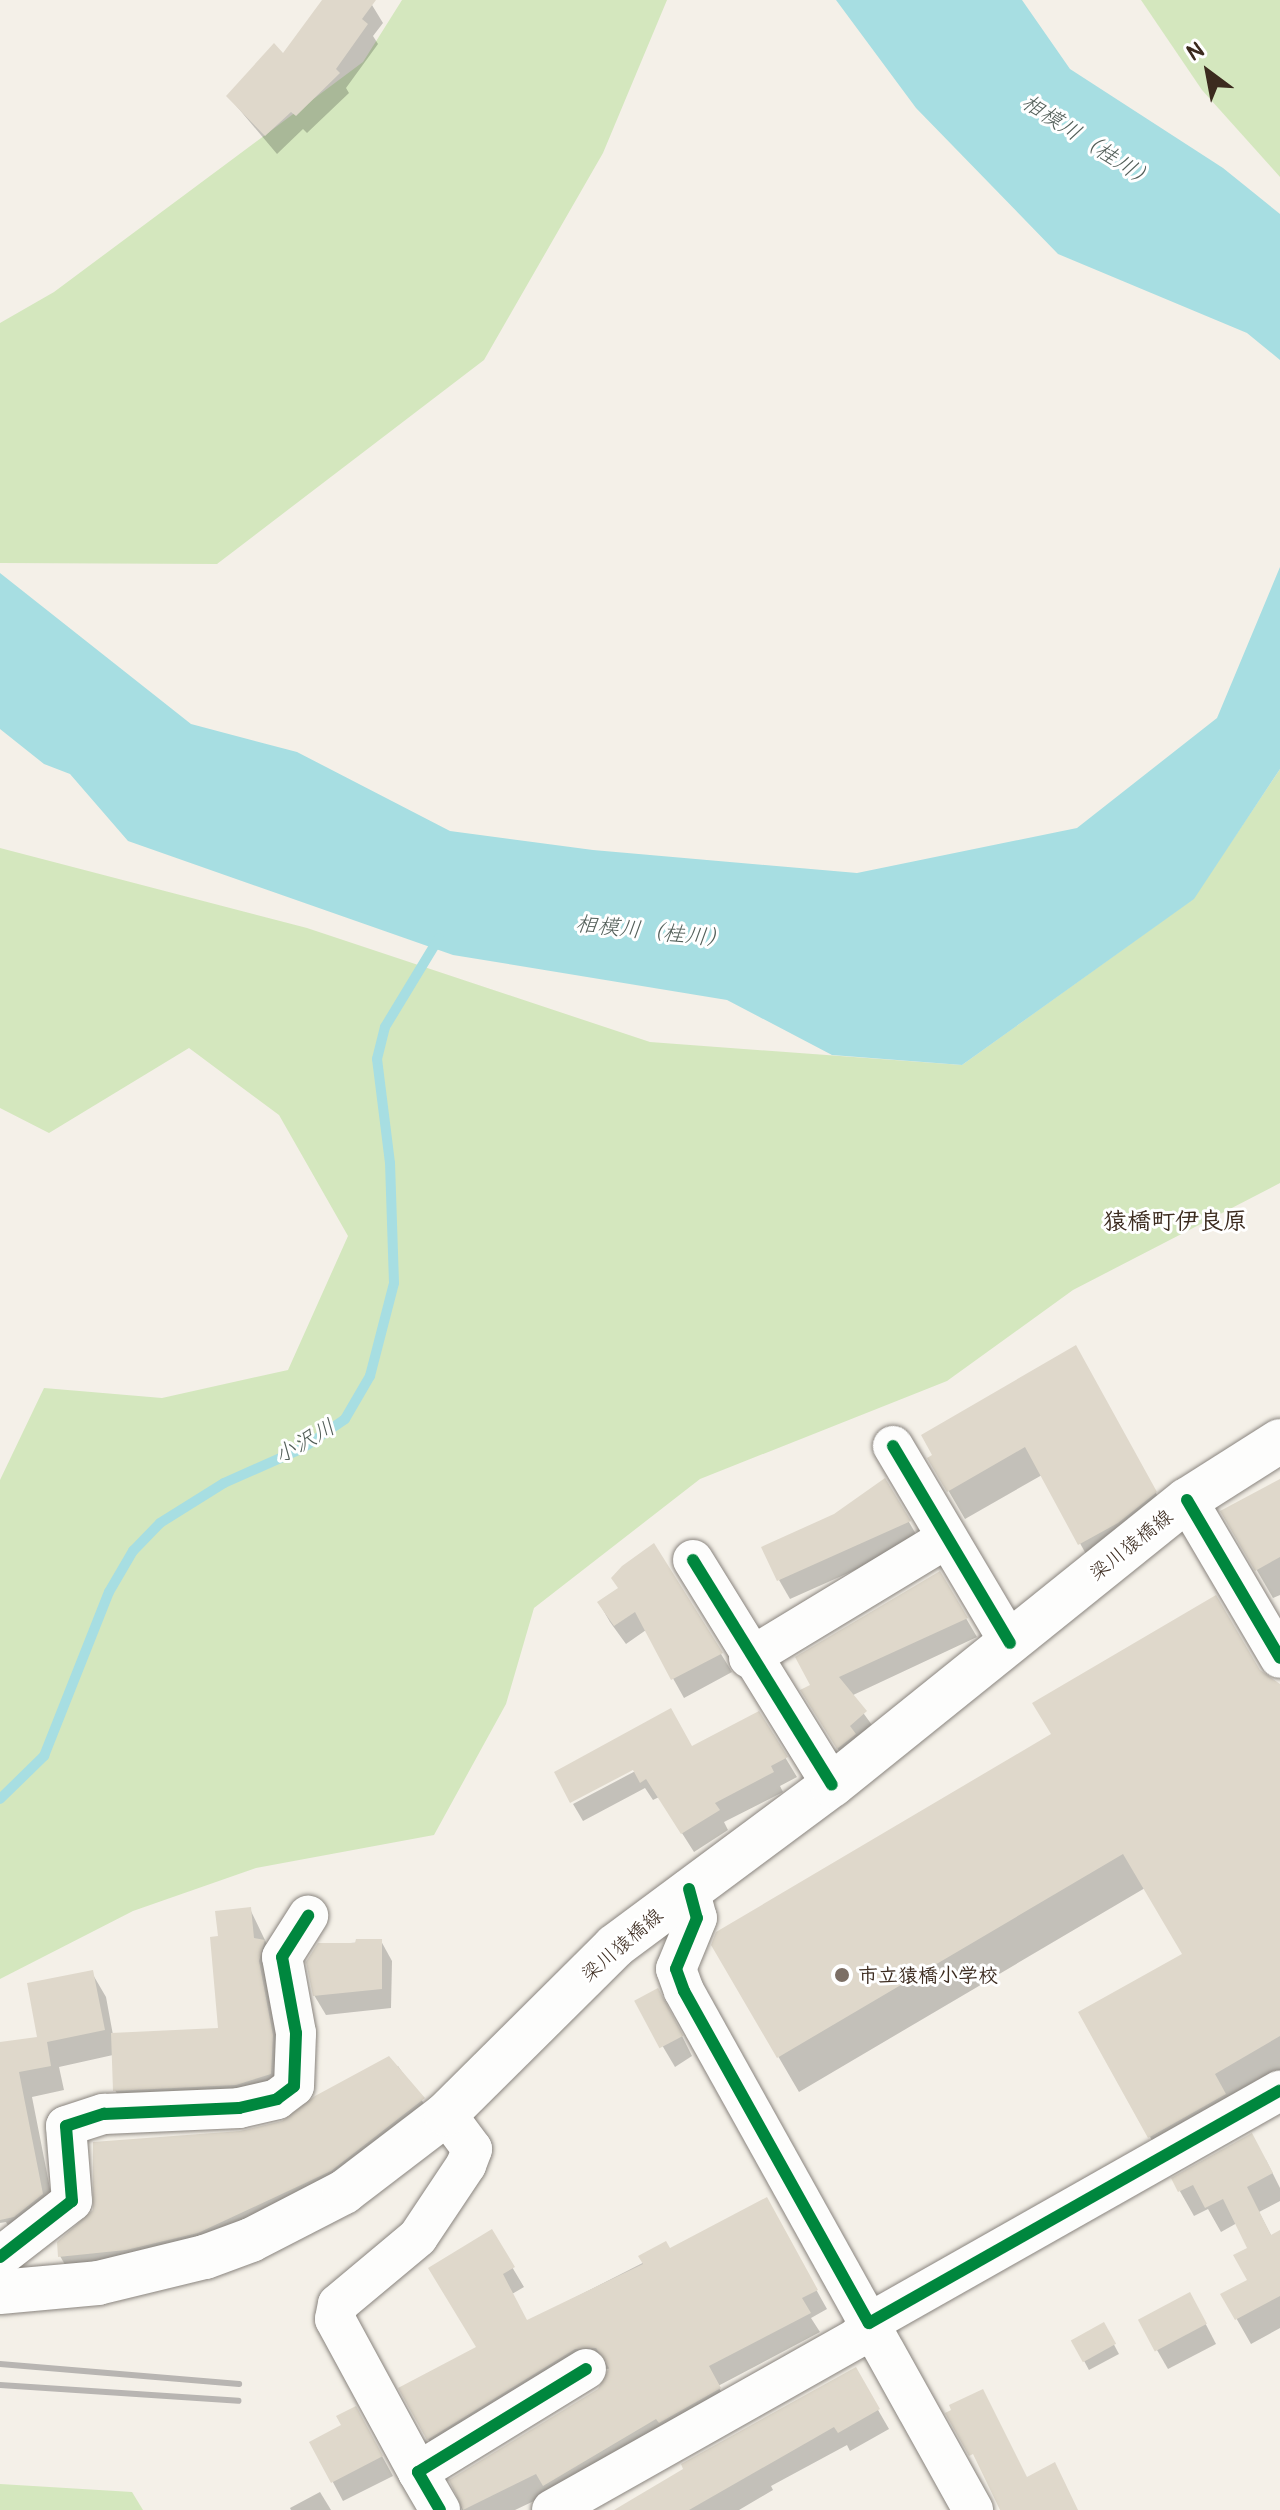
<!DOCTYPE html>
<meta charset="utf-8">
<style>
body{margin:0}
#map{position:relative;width:1280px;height:2510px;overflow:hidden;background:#f4f0e8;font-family:Pangolin,"Klee One",sans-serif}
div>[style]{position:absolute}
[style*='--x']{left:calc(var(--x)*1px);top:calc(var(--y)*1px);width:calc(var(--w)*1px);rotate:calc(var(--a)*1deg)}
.green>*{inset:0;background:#d4e7be}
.water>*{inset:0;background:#a7dee2}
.shadow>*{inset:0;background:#0003;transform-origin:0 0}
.stream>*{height:10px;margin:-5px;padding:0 5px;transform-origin:5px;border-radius:5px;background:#a7dee2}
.building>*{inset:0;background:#dfd8cb;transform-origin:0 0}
.roads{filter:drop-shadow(0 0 2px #89847e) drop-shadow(0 0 2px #89847e)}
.minor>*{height:40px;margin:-20px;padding:0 20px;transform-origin:20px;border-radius:20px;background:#fdfdfc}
.secondary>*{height:44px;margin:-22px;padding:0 22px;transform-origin:22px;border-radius:22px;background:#fdfdfc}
.rail>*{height:6px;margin:-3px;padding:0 3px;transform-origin:3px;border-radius:3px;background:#b8b5b2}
.cycleway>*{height:12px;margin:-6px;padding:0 6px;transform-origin:6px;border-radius:6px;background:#00873e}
.dots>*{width:22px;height:22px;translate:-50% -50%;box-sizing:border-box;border:4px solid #fff;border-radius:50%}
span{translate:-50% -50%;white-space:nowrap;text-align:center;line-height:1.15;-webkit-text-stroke:6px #fff;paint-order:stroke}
.street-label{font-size:20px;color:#3b2a1e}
.poi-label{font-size:20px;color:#3b2a1e;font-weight:700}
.left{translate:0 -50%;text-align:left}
.water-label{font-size:22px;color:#525e58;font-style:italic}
.quarter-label{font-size:24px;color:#3b2a1e;font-weight:700}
.north{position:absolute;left:1168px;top:32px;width:80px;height:80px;-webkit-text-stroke:6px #fff;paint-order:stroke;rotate:328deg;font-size:22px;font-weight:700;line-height:32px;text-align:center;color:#3b2a1e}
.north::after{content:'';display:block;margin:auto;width:28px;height:36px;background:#3b2a1e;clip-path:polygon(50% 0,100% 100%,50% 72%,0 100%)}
</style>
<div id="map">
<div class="green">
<i style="clip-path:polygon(402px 0,667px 0,603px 153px,484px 360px,217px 564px,0 563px,0 323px,54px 292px,363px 62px)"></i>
<i style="clip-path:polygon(1141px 0,1280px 0,1280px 177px,1202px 90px)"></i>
<i style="clip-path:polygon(1280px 769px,1280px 1183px,1073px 1290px,947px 1381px,700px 1479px,534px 1608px,506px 1704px,434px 1835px,256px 1868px,133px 1911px,0 1979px,0 1480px,44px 1388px,162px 1398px,288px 1370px,348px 1236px,279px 1115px,189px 1048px,49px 1133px,0 1108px,0 848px,307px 928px,650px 1042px,962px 1065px,1193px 899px)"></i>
<i style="clip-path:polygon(0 2484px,132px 2492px,143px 2510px,0 2510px)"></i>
</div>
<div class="water">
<i style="clip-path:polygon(836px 0,1022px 0,1070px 69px,1223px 168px,1280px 214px,1280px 360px,1247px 333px,1058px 254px,916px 108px)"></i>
<i style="clip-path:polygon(1280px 567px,1280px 769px,1194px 899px,962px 1065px,832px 1055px,727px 1000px,453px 955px,128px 841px,70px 774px,44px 764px,0 729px,0 573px,191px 724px,297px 752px,450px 831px,593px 850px,857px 873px,1077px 828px,1217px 718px)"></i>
</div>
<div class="shadow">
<i style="clip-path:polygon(324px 0,372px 5px,383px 23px,373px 36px,378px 44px,346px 88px,349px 93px,307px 133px,303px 129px,277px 154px,228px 96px,284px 56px)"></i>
<i style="clip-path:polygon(1091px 1376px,1172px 1522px,1096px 1572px,1042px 1475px,965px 1519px,930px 1459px)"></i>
<i style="clip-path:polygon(885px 1481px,920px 1541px,790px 1599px,779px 1580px,835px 1515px)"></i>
<i style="clip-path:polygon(1280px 1482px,1280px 1595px,1273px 1598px,1223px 1512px)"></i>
<i style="clip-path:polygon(940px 1574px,977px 1637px,851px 1696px,877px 1732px,849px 1767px,814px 1710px,812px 1686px)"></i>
<i style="clip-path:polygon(620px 1589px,721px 1654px,732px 1672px,684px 1698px,646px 1630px,626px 1644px,610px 1622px,599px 1603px)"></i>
<i style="clip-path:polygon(1259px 1671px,1280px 1687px,1280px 2083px,1170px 2173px,1081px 2012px,1184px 1955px,1145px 1888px,799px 2092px,713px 1945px)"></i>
<i style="clip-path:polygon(759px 1714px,797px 1777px,780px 1786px,783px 1792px,724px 1822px,728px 1830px,694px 1852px,659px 1797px,653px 1800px,645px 1788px,583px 1821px,573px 1804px,643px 1767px,557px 1773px,692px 1748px)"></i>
<i style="clip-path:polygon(250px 1909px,275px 1961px,281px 2093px,126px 2109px,115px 2090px,113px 2055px,59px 2067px,64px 2090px,32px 2097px,56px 2219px,18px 2243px,6px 2222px,0 2223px,0 2047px,39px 2039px,92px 1973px,106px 1997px,113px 2035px,221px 2030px,220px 1938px)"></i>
<i style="clip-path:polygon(381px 1941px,392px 1961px,391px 2008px,326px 2015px,314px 1995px,319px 1945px)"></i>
<i style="clip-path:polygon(637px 2003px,669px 2010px,692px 2056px,675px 2067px)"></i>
<i style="clip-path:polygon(398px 2066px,434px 2118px,209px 2251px,71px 2275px,60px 2256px,283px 2123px)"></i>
<i style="clip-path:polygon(1266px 2160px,1280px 2188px,1280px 2201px,1259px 2212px,1272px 2237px,1280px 2232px,1280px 2328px,1251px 2344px,1223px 2295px,1249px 2280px,1250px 2249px,1237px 2223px,1221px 2232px,1208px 2209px,1194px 2216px,1173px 2179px)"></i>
<i style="clip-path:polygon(766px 2200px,827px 2309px,811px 2318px,820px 2332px,718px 2386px,730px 2408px,515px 2510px,462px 2510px,452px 2481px,600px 2390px,611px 2369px,585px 2368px,439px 2457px,428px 2439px,478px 2348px,491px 2232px,524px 2287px,512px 2294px,527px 2322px)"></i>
<i style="clip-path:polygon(1200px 2313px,1216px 2344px,1168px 2369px,1157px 2350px)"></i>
<i style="left:1103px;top:2324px;width:34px;height:34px;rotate:62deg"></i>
<i style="clip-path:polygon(855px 2370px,889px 2429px,850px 2451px,847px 2445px,771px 2486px,773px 2490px,739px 2510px,620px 2510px)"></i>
<i style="clip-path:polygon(343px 2426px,366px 2427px,393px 2476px,343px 2501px,312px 2443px)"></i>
<i style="clip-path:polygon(320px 2492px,331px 2510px,291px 2510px,290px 2508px)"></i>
</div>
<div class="stream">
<i style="--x:0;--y:1799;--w:62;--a:-44.3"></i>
<i style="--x:44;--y:1756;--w:176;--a:-68.4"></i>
<i style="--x:109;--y:1592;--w:48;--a:-59.7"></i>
<i style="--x:133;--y:1551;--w:39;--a:-46"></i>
<i style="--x:160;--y:1523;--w:75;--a:-32"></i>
<i style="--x:224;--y:1483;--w:86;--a:-23.9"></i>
<i style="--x:303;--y:1448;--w:51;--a:-34.6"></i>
<i style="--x:345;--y:1419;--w:50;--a:-59.8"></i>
<i style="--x:370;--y:1376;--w:96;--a:-75.5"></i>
<i style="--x:394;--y:1283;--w:120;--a:-91.9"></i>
<i style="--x:390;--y:1163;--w:105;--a:-97.1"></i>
<i style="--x:377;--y:1059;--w:33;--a:-76"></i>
<i style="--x:385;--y:1027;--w:104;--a:-58.8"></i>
</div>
<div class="building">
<i style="clip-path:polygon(322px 0,376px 0,362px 19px,368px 24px,336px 69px,340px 73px,296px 116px,291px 112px,265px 136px,226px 96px,274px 43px,283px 53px)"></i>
<i style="clip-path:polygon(1076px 1345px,1157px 1492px,1118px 1523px,1078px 1545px,1025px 1447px,947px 1492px,927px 1458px,932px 1455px,921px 1435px)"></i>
<i style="clip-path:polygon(885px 1478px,911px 1521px,777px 1581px,761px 1547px,834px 1514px)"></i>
<i style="clip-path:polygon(1280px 1479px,1280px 1557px,1255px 1571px,1220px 1511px)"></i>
<i style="clip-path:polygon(654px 1543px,723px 1653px,671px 1680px,635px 1612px,614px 1626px,597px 1602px,618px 1588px,611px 1578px,622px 1566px)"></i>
<i style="clip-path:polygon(940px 1571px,968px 1618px,839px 1677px,867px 1711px,850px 1726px,856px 1734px,837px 1749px,800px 1690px,810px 1685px,795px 1657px)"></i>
<i style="clip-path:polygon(1216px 1595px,1260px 1670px,1280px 1684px,1280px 2036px,1215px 2074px,1226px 2094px,1148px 2138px,1078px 2012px,1182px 1954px,1123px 1854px,777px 2058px,711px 1945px,716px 1932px,1051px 1734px,1032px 1703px)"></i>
<i style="clip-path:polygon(671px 1708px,692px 1746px,759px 1711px,788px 1757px,771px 1766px,774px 1772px,715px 1803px,720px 1810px,681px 1834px,646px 1779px,640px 1783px,633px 1770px,570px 1803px,554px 1772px)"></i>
<i style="clip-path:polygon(251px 1907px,254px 1938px,265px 1940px,259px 1961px,273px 2035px,271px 2074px,236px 2085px,113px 2091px,111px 2033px,218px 2028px,210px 1937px,218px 1936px,215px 1911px)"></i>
<i style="clip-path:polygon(356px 1939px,382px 1939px,382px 1989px,313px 1996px,306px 1962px,318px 1943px,355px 1943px)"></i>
<i style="clip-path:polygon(93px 1970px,105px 2030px,47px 2042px,51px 2066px,19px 2072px,43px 2194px,14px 2217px,0 2220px,0 2042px,37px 2037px,27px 1983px)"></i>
<i style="left:658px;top:1988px;width:54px;height:27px;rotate:62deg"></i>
<i style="clip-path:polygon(389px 2056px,425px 2098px,331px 2171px,198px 2233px,126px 2250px,58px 2257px,57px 2242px,93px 2210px,93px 2142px,240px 2131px,282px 2121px,315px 2096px)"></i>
<i style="clip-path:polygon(1252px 2133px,1273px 2173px,1247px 2187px,1271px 2235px,1280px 2230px,1280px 2296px,1235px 2320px,1220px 2294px,1247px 2280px,1233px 2255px,1247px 2248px,1223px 2199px,1205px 2208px,1193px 2185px,1178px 2192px,1171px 2178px)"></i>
<i style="clip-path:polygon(767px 2197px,818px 2290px,802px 2298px,811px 2313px,709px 2366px,721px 2388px,659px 2423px,656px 2419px,543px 2486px,536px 2474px,463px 2510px,449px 2480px,598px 2389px,609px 2368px,596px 2348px,575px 2349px,427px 2440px,398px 2388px,476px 2347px,428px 2268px,492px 2229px,515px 2267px,503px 2274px,527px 2320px,643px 2264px,638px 2256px,666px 2241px,670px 2248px)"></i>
<i style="left:1190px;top:2292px;width:36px;height:59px;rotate:62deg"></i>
<i style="left:1104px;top:2322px;width:25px;height:38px;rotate:61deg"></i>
<i style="clip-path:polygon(856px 2367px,880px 2409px,838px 2433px,834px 2427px,689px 2510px,614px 2510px,683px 2469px,681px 2464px)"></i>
<i style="clip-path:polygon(983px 2389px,1027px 2477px,1055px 2462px,1078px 2510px,1000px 2510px,973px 2454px,969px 2456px,945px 2413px,951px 2410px,949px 2405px)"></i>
<i style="clip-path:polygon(356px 2406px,383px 2456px,331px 2483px,309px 2442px,341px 2425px,336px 2416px)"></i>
</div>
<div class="roads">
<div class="minor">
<i style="--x:893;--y:1446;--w:229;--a:59.3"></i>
<i style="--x:1187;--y:1500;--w:183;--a:59.5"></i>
<i style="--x:693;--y:1560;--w:264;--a:58.3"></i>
<i style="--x:749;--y:1658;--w:228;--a:-31.2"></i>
<i style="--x:689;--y:1889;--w:30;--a:75"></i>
<i style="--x:697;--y:1918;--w:55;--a:112.4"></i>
<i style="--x:676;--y:1969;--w:23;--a:70"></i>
<i style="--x:684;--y:1991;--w:380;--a:60.9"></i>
<i style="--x:869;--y:2323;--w:472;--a:-29.5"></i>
<i style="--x:0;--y:2257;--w:91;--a:-37.9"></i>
<i style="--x:72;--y:2201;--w:75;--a:-94.6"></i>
<i style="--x:66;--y:2126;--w:40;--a:-18"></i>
<i style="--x:104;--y:2114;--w:135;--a:-2.5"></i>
<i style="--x:239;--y:2108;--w:39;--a:-13"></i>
<i style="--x:277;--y:2099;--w:21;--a:-37"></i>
<i style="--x:294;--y:2086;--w:53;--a:-87.8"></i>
<i style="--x:296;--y:2033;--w:77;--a:-100.4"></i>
<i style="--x:282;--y:1957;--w:49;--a:-57.6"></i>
<i style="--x:418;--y:2472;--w:174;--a:-118.5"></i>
<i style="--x:335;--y:2319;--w:15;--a:-79"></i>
<i style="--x:338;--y:2304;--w:104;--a:-39.9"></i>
<i style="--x:418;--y:2237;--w:87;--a:-56.3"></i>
<i style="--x:466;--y:2165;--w:17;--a:-69"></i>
<i style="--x:472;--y:2149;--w:44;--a:-126.6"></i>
<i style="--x:440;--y:2510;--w:44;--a:-120.1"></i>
<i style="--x:418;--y:2472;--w:197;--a:-31.5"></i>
<i style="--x:552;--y:2510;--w:350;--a:-29.4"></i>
<i style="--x:857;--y:2338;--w:19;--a:-51"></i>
<i style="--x:869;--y:2323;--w:214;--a:60.9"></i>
</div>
<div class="secondary">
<i style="--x:0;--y:2292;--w:98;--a:-5.2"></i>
<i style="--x:98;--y:2283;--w:110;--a:-13.7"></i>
<i style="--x:205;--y:2257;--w:49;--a:-20.3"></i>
<i style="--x:251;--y:2240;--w:105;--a:-27.3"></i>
<i style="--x:344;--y:2192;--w:128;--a:-37.4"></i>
<i style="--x:446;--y:2114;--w:238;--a:-44.8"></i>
<i style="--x:615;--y:1946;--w:270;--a:-36.6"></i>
<i style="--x:832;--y:1785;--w:455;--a:-38.8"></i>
<i style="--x:1187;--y:1500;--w:110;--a:-32.4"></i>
</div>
</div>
<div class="rail">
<i style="--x:0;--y:2364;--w:240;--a:4.8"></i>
<i style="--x:0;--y:2385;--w:239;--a:3.8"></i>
</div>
<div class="cycleway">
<i style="--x:893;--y:1446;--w:229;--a:59.3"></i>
<i style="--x:1187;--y:1500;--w:183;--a:59.5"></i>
<i style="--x:693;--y:1560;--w:264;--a:58.3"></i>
<i style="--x:689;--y:1889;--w:30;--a:75"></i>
<i style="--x:697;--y:1918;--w:55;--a:112.4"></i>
<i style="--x:676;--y:1969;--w:23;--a:70"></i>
<i style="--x:684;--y:1991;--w:380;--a:60.9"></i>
<i style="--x:869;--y:2323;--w:472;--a:-29.5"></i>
<i style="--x:0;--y:2257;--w:91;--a:-37.9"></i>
<i style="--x:72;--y:2201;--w:75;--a:-94.6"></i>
<i style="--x:66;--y:2126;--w:40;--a:-18"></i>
<i style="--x:104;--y:2114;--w:135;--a:-2.5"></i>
<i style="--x:239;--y:2108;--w:39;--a:-13"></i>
<i style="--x:277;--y:2099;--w:21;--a:-37"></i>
<i style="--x:294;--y:2086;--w:53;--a:-87.8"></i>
<i style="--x:296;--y:2033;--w:77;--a:-100.4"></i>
<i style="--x:282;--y:1957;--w:49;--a:-57.6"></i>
<i style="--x:440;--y:2510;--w:44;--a:-120.1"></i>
<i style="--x:418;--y:2472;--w:197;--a:-31.5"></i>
</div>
<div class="dots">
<i style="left:842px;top:1975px;background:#7c6f65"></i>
</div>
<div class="street-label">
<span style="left:1131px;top:1545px;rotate:-39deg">梁川猿橋線</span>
<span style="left:622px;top:1945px;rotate:-41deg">梁川猿橋線</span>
</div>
<div class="poi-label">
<span class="left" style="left:858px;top:1975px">市立猿橋小学校</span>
</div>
<div class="water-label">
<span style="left:1088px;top:142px;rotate:33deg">相模川（桂川）</span>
<span style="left:652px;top:932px;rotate:6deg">相模川（桂川）</span>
<span style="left:305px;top:1442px;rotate:-30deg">小沢川</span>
</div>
<div class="quarter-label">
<span style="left:1175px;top:1222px">猿橋町伊良原</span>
</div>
<div class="north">N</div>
</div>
